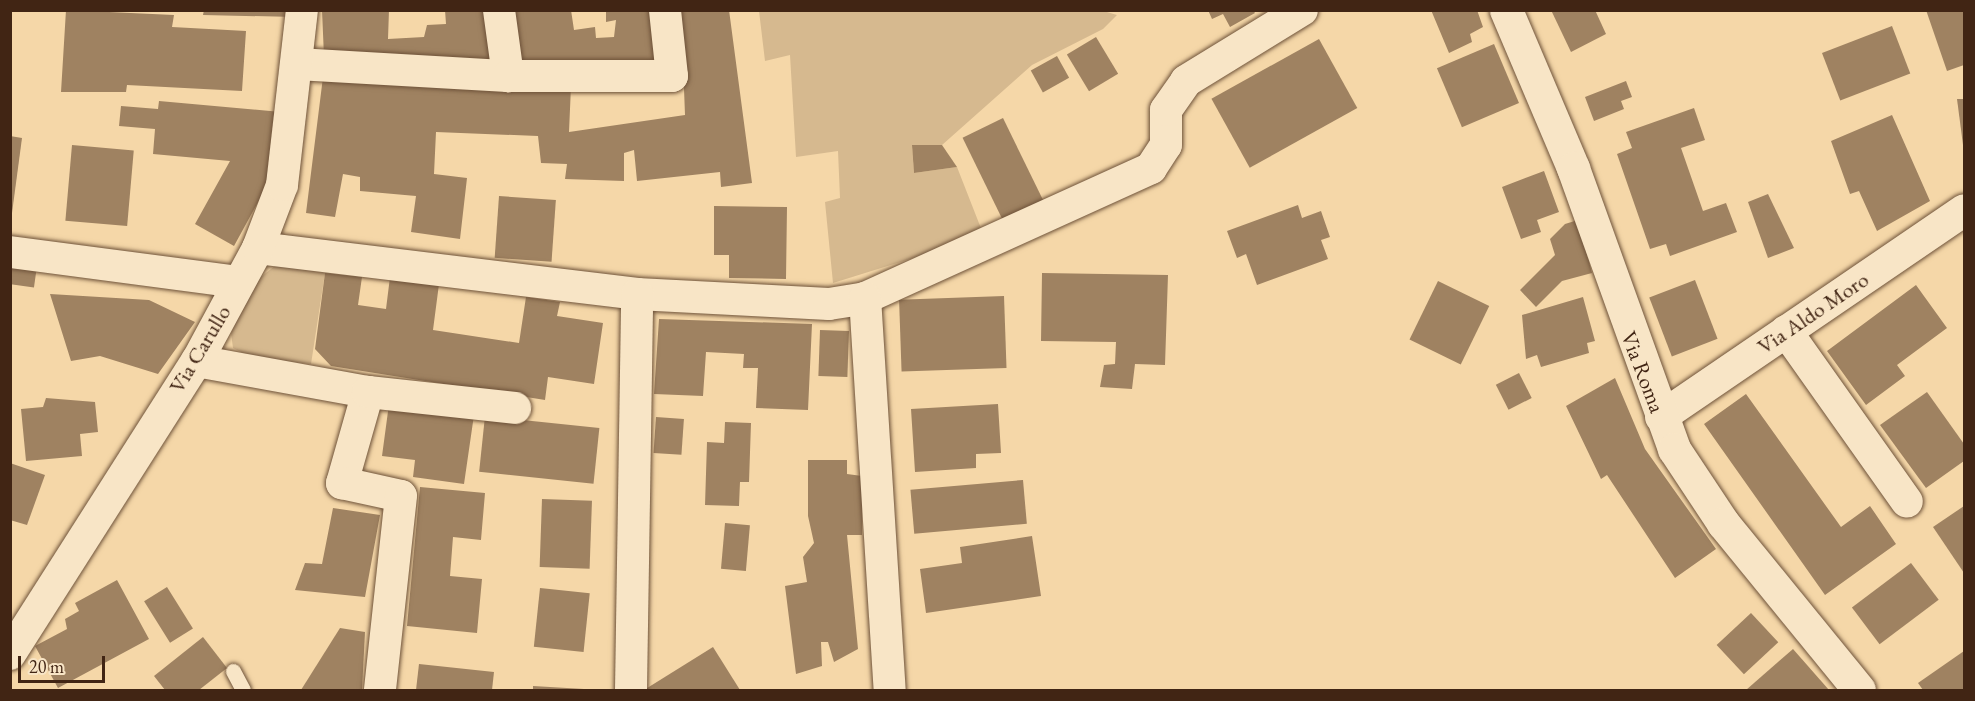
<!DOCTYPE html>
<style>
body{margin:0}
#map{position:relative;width:1975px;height:701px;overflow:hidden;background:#f5d7a8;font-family:"EB Garamond",serif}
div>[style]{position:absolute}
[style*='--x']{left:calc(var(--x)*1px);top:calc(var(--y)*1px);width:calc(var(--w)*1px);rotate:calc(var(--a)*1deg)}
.green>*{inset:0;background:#d6b98f}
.building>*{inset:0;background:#9f8261;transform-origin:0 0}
.roads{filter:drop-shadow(0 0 2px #6e5239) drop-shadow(0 0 2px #6e5239)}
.lane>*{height:15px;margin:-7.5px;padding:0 7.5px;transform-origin:7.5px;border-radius:7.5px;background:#f8e5c6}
.street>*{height:32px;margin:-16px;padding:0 16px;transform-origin:16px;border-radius:16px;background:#f8e5c6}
.secondary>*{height:33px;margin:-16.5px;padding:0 16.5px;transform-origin:16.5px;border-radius:16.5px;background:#f8e5c6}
span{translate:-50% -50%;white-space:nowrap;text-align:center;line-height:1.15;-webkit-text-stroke:4.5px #f8e5c6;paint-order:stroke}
.street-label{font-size:22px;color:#412514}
.frame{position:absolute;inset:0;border:12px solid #412514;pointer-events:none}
.scale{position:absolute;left:18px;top:656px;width:87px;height:27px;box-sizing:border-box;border:3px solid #412514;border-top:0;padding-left:8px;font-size:18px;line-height:21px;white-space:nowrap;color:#412514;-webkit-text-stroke:4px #f8e5c6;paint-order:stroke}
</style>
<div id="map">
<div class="green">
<i style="clip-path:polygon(1100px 10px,1117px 15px,1103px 29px,1032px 65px,942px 145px,912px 146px,914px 173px,957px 167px,984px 236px,833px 283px,825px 202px,840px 198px,838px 151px,796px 157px,790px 55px,765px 61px,759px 11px)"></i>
<i style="clip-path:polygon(276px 265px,325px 273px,311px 364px,253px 358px,233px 348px,231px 333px,252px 284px)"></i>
</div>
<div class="building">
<i style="clip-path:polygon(66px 10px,174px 15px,172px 27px,246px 31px,242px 91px,127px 85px,126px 92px,61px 92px)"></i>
<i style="clip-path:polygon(204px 10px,296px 10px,296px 17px,203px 15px)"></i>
<i style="clip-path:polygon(322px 10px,389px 10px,388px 39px,424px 37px,427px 25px,446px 24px,445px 10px,488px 10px,491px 69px,324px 57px)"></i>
<i style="clip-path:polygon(513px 10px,571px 10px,574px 30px,595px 27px,596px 38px,614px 37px,616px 20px,606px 22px,606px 12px,592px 10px,658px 10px,656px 66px,520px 65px)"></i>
<i style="clip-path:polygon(681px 10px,729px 10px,752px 183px,721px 187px,720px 172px,637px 181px,634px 150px,624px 153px,624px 181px,565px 179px,567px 164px,541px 163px,538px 136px,436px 132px,434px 174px,467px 178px,460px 239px,411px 232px,416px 196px,360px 191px,360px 177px,343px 174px,335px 217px,306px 213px,323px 77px,571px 86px,569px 132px,685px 115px)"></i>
<i style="clip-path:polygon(1208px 10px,1253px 10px,1255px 13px,1230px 27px,1223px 14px,1212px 19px)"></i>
<i style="clip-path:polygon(1431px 10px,1477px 10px,1483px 27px,1470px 34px,1472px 42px,1449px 53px)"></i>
<i style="clip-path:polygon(1551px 10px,1595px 10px,1606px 34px,1571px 52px)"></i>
<i style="clip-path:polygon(1926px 10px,1964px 10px,1964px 65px,1947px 71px)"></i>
<i style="left:1892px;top:26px;width:51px;height:75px;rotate:69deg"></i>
<i style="left:1096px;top:37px;width:43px;height:34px;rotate:59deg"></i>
<i style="left:1319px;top:39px;width:79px;height:123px;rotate:61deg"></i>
<i style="left:1494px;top:44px;width:64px;height:62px;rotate:67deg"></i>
<i style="left:1057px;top:56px;width:25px;height:30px;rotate:61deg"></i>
<i style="clip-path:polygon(1626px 81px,1632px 97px,1621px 101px,1624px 109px,1594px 121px,1585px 97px)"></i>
<i style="clip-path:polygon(1957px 99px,1964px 99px,1964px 145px,1963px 145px)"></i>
<i style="clip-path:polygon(159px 101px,281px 112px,275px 171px,234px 246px,195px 224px,230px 161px,153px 154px,155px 129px,119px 126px,121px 106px,158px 109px)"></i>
<i style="clip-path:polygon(1694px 108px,1705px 140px,1681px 148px,1703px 211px,1726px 203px,1737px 232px,1670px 256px,1666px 244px,1650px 249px,1617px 154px,1632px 148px,1626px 132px)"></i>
<i style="clip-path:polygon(1892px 115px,1930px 201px,1877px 231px,1859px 191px,1850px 194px,1831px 141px)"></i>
<i style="left:1003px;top:118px;width:93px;height:45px;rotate:64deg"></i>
<i style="clip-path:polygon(10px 136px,22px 138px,12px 213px,10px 213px)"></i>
<i style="left:72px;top:145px;width:62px;height:76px;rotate:5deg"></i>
<i style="clip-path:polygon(912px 145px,942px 145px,957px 167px,914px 173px)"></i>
<i style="clip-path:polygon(1544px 171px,1559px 212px,1537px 220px,1541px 232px,1521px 239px,1502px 187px)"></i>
<i style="clip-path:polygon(1768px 194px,1794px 248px,1768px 258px,1748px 202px)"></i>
<i style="left:499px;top:196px;width:57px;height:62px;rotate:4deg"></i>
<i style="clip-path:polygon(1298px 205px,1302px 218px,1321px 211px,1330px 237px,1321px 240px,1328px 259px,1257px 285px,1246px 254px,1237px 258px,1227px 231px)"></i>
<i style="clip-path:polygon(714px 206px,787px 207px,786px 279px,729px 278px,729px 255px,714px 255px)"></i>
<i style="clip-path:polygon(1578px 220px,1592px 273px,1562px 281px,1536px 307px,1520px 290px,1555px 255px,1550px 239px,1565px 224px)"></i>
<i style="left:10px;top:264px;width:27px;height:20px;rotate:8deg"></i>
<i style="clip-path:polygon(325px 273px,362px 277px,358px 305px,386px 309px,390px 277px,439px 284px,433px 330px,519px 343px,526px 297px,560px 302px,557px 316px,603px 323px,594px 384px,548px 377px,545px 400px,331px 366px,315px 349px)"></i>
<i style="clip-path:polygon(1042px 273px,1168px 275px,1165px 365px,1135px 364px,1132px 389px,1100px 387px,1104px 365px,1115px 364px,1116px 342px,1041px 341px)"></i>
<i style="left:1695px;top:280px;width:63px;height:49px;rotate:69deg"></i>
<i style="left:1438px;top:281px;width:57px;height:65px;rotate:26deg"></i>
<i style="clip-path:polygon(1916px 285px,1947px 328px,1897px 365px,1905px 376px,1866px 405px,1827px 351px)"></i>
<i style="clip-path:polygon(50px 294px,149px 300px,195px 322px,158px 374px,100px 356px,71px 361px)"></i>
<i style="left:1004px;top:296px;width:72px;height:105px;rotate:88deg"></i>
<i style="clip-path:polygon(1583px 297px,1595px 341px,1587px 343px,1589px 353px,1541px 367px,1537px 355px,1526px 359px,1522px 315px)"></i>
<i style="clip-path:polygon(659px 319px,812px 324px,808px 410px,756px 408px,758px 368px,743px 368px,744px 354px,706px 352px,703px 396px,654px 394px)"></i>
<i style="left:820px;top:330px;width:29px;height:46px;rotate:2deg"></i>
<i style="left:1519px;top:373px;width:28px;height:26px;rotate:63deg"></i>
<i style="clip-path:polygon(1615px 378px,1645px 449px,1716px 549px,1675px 578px,1607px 475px,1601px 479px,1566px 406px)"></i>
<i style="clip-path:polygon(1927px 392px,1964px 444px,1964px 461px,1926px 488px,1880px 425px)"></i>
<i style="clip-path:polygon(1746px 394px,1841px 527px,1870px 506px,1896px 544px,1825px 595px,1704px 424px)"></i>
<i style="clip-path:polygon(46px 398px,95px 402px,98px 432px,80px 434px,82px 456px,26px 461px,21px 409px,43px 407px)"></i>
<i style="clip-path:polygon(389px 404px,474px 415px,464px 484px,413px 477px,415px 460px,382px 456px)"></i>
<i style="clip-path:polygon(998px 404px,1001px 453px,976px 454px,976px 468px,915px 472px,911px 409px)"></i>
<i style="left:485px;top:416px;width:115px;height:56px;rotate:6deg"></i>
<i style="left:656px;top:417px;width:28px;height:36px;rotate:4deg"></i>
<i style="clip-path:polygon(725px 422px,751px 423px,749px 482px,740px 482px,739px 506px,705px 505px,707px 442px,724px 443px)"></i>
<i style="clip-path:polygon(808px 460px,847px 460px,847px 474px,862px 476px,862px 535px,847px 535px,858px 649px,834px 662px,828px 642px,821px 642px,822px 666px,796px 674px,785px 586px,807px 582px,803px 557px,814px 543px,808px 516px)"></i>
<i style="clip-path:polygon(10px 463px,45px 475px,27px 525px,10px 520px)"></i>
<i style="left:1023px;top:480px;width:44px;height:113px;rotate:85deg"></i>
<i style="clip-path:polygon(420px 487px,485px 493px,481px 540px,453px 537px,450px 576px,482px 579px,477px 633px,407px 626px)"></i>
<i style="left:542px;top:499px;width:50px;height:68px;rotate:2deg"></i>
<i style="clip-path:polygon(1964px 506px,1964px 573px,1933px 527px)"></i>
<i style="clip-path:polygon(333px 508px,380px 515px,365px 597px,295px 590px,305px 563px,322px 564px)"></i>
<i style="left:725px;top:523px;width:25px;height:46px;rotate:5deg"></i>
<i style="clip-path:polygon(1032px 536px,1041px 596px,926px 613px,920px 569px,962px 563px,960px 547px)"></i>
<i style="left:1911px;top:563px;width:46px;height:74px;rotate:53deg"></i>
<i style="clip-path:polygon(117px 580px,149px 639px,58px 688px,35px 646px,67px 629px,65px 619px,79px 611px,75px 603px)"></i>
<i style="left:167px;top:587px;width:49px;height:27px;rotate:58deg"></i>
<i style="left:540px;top:588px;width:50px;height:59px;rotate:6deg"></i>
<i style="left:1751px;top:613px;width:40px;height:47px;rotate:47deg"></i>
<i style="clip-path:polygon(340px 628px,365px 632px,362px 690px,301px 690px)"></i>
<i style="clip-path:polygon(203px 637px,227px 668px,199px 690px,165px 690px,154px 676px)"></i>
<i style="clip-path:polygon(713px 647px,740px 690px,644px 690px)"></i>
<i style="clip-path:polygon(1793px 649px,1829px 690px,1746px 690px)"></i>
<i style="clip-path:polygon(1964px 651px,1964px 690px,1923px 690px,1918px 683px)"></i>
<i style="clip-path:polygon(419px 664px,494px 672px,492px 690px,416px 690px)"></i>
<i style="clip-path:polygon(533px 686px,584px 689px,584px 690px,533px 690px)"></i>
</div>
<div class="roads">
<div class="lane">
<i style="--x:233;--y:671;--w:21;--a:62"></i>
</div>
<div class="street">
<i style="--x:499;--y:10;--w:67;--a:82.2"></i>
<i style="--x:297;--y:64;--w:211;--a:3.3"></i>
<i style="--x:508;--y:76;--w:164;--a:0"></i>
<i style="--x:672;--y:76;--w:66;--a:-96.1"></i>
<i style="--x:258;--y:248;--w:382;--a:6.9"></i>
<i style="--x:637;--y:294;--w:192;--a:3"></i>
<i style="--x:829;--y:304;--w:36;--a:-9"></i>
<i style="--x:865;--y:298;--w:314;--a:-24.4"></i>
<i style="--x:1151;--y:168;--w:27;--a:-57"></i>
<i style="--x:1166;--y:145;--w:35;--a:-90"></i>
<i style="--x:1166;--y:110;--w:35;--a:-55"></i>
<i style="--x:1186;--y:81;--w:136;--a:-31.5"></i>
<i style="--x:10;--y:252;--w:231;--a:7.5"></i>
<i style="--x:865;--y:298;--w:393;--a:86.4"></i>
<i style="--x:1786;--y:331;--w:209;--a:54.7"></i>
<i style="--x:197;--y:361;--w:174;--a:10.3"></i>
<i style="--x:368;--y:392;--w:95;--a:105.9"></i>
<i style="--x:342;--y:483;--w:60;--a:12.4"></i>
<i style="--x:401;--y:496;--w:195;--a:96.2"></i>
<i style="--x:368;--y:392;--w:148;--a:6.2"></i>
<i style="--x:1661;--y:417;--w:367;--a:-34.3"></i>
<i style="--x:10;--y:654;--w:348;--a:-57.5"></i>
<i style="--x:197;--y:361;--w:128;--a:-61.6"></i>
<i style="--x:258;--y:248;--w:67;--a:-69.1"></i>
<i style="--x:282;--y:185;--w:176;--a:-83.5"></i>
<i style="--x:631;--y:690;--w:396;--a:-89.1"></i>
</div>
<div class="secondary">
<i style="--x:1506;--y:10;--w:172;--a:67"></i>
<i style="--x:1573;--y:168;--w:299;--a:70.2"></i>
<i style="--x:1674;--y:449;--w:89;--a:56.5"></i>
<i style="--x:1723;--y:523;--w:215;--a:50.8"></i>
</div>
</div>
<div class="street-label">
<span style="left:1813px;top:313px;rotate:-34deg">Via Aldo Moro</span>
<span style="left:200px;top:349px;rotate:-59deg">Via Carullo</span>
<span style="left:1643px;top:372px;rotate:69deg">Via Roma</span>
</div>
<div class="frame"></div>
<div class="scale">20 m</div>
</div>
